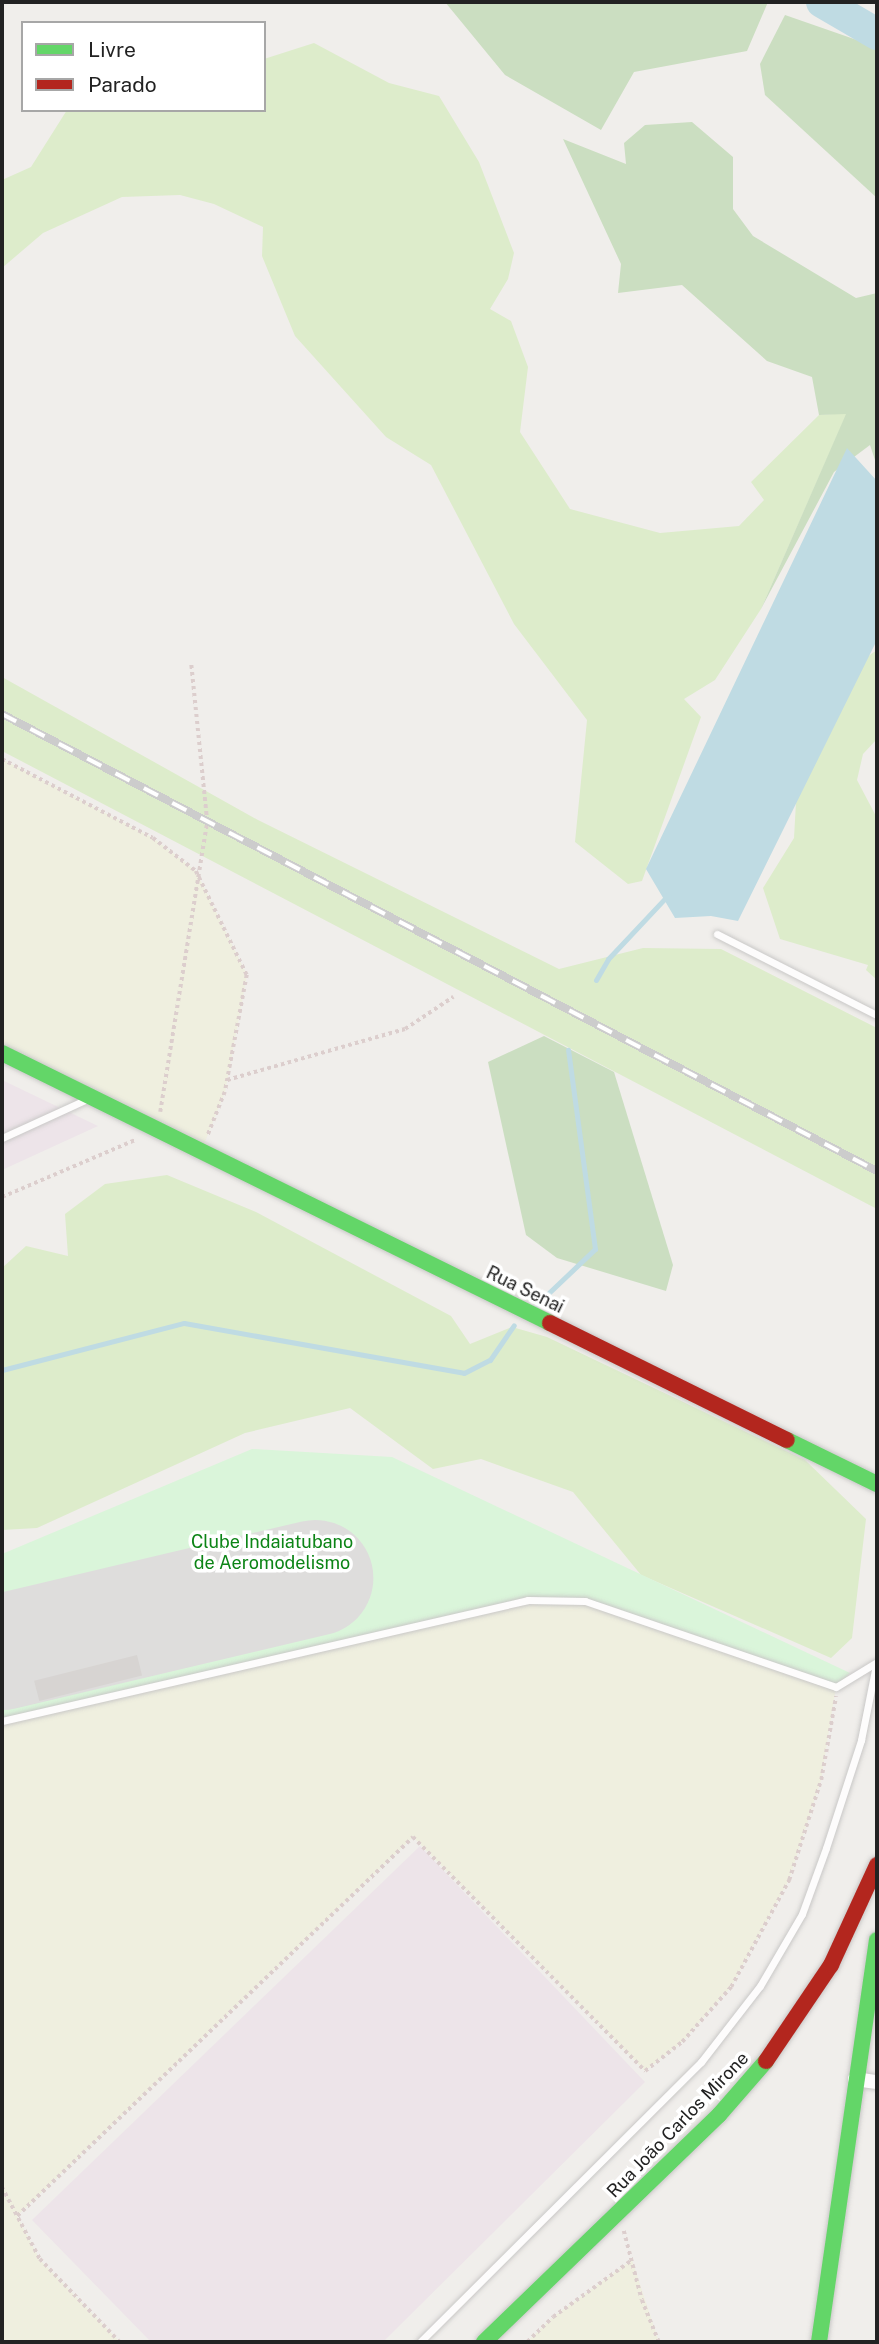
<!DOCTYPE html>
<meta charset="utf-8">
<style>
body{margin:0}
#map{position:relative;width:879px;height:2344px;overflow:hidden;background:#f0eeeb;font-family:"Public Sans",sans-serif}
div>[style]{position:absolute}
[style*='--x']{left:calc(var(--x)*1px);top:calc(var(--y)*1px);width:calc(var(--w)*1px);rotate:calc(var(--a)*1deg)}
.industrial>*{inset:0;background:#ede4e9}
.farmland>*{inset:0;background:#efefdf}
.grass>*{inset:0;background:#ddeccb}
.forest>*{inset:0;background:#cbdec1}
.park>*{inset:0;background:#daf5da}
.water>*{inset:0;background:#bfdbe3}
.stream>*{height:5px;margin:-2.5px;padding:0 2.5px;transform-origin:2.5px;border-radius:2.5px;background:#bfdbe3}
.river>*{height:32px;margin:-16px;padding:0 16px;transform-origin:16px;border-radius:16px;background:#bfdbe3}
.runway>*{height:116px;margin:-58px;padding:0 58px;transform-origin:58px;border-radius:58px;background:#dedddc}
.building>*{inset:0;background:#d7d4d2;transform-origin:0 0}
.path>*{height:3.5px;margin-top:-1.75px;transform-origin:0;background:repeating-linear-gradient(90deg,#dccecd 0 3.5px,transparent 0 7px)}
.roads{filter:drop-shadow(0 0 2px #c9c8c7) drop-shadow(0 0 2px #c9c8c7)}
.lane>*{height:7px;margin:-3.5px;padding:0 3.5px;transform-origin:3.5px;border-radius:3.5px;background:#fdfcfc}
.street>*{height:14px;margin:-7px;padding:0 7px;transform-origin:7px;border-radius:7px;background:#fdfcfc}
.fast>*{height:16px;margin:-8px;padding:0 8px;transform-origin:8px;border-radius:8px;background:#63d668}
.jam>*{height:16px;margin:-8px;padding:0 8px;transform-origin:8px;border-radius:8px;background:#b3261e}
.rail>*{height:8px;margin-top:-4px;transform-origin:0;background:repeating-linear-gradient(90deg,#fff 0 16px,#ccc 0 32px);box-sizing:border-box;border-block:2px solid #ccc}
span{translate:-50% -50%;white-space:nowrap;text-align:center;line-height:1.15;-webkit-text-stroke:7px #fff;paint-order:stroke}
.street-label{font-size:18px;color:#222}
.park-label{font-size:18px;color:#0c8416}
.frame{position:absolute;inset:0;border:4px solid #222;pointer-events:none}
.legend{position:absolute;left:21px;top:21px;width:245px;height:91px;box-sizing:border-box;background:#fff;border:2px solid #a7a7a7;margin:0;padding:9px 12px;list-style:none;font-size:21px;color:#222}
.legend li{display:flex;align-items:center;gap:14px;height:35px}
.legend b{width:35px;border:2px solid #a7a7a7}
</style>
<div id="map">
<div class="industrial">
<i style="clip-path:polygon(2px 1080px,98px 1126px,2px 1170px)"></i>
<i style="clip-path:polygon(420px 1846px,645px 2082px,383px 2342px,151px 2342px,32px 2220px)"></i>
</div>
<div class="farmland">
<i style="clip-path:polygon(2px 759px,153px 838px,196px 871px,247px 975px,225px 1092px,200px 1154px,2px 1053px)"></i>
<i style="clip-path:polygon(528px 1600px,585px 1601px,836px 1687px,821px 1780px,789px 1880px,731px 1987px,682px 2042px,645px 2071px,413px 1837px,17px 2216px,40px 2260px,120px 2342px,2px 2342px,2px 1721px)"></i>
<i style="clip-path:polygon(632px 2260px,659px 2342px,527px 2342px,553px 2317px)"></i>
</div>
<div class="grass">
<i style="clip-path:polygon(314px 43px,389px 83px,439px 96px,479px 162px,514px 253px,508px 279px,490px 309px,511px 321px,528px 367px,520px 432px,570px 509px,660px 533px,739px 526px,764px 500px,751px 482px,819px 415px,847px 413px,761px 609px,715px 680px,684px 699px,701px 717px,642px 881px,628px 884px,575px 842px,587px 720px,514px 624px,431px 465px,386px 437px,295px 336px,262px 256px,263px 227px,214px 204px,180px 195px,122px 197px,43px 233px,2px 268px,2px 180px,31px 167px,67px 110px,264px 110px,264px 59px)"></i>
<i style="clip-path:polygon(877px 650px,877px 739px,863px 754px,857px 780px,877px 818px,877px 980px,866px 970px,868px 965px,780px 939px,763px 888px,794px 838px,796px 802px,867px 657px)"></i>
<i style="clip-path:polygon(2px 677px,258px 820px,559px 969px,643px 948px,721px 949px,877px 1028px,877px 1209px,2px 751px)"></i>
<i style="clip-path:polygon(167px 1175px,256px 1212px,451px 1316px,470px 1344px,512px 1327px,547px 1337px,805px 1460px,866px 1519px,852px 1638px,831px 1658px,641px 1575px,573px 1492px,481px 1459px,433px 1469px,350px 1408px,245px 1433px,37px 1528px,2px 1530px,2px 1268px,26px 1246px,68px 1256px,65px 1214px,105px 1184px)"></i>
</div>
<div class="forest">
<i style="clip-path:polygon(445px 2px,768px 2px,747px 51px,634px 72px,601px 130px,505px 75px)"></i>
<i style="clip-path:polygon(785px 15px,877px 47px,877px 198px,765px 95px,760px 64px)"></i>
<i style="clip-path:polygon(692px 122px,733px 157px,733px 209px,753px 236px,856px 298px,877px 293px,877px 466px,870px 445px,834px 472px,761px 609px,846px 414px,819px 415px,812px 377px,767px 361px,682px 285px,618px 293px,621px 264px,563px 139px,626px 164px,624px 143px,645px 125px)"></i>
<i style="clip-path:polygon(544px 1036px,614px 1072px,673px 1265px,666px 1291px,557px 1258px,526px 1235px,488px 1062px)"></i>
</div>
<div class="park">
<i style="clip-path:polygon(252px 1449px,392px 1457px,850px 1673px,836px 1687px,585px 1601px,528px 1600px,2px 1720px,2px 1554px)"></i>
</div>
<div class="water">
<i style="clip-path:polygon(847px 448px,877px 481px,877px 640px,738px 921px,711px 916px,675px 918px,646px 869px)"></i>
</div>
<div class="stream">
<i style="--x:596;--y:980;--w:24;--a:-60"></i>
<i style="--x:608;--y:959;--w:88;--a:-46.8"></i>
<i style="--x:537;--y:1304;--w:80;--a:-43.5"></i>
<i style="--x:595;--y:1249;--w:201;--a:-97.7"></i>
<i style="--x:2;--y:1370;--w:188;--a:-14.5"></i>
<i style="--x:184;--y:1323;--w:284;--a:10.1"></i>
<i style="--x:464;--y:1373;--w:29;--a:-27"></i>
<i style="--x:490;--y:1360;--w:42;--a:-55.6"></i>
</div>
<div class="river">
<i style="--x:822;--y:2;--w:64;--a:30.2"></i>
</div>
<div class="runway">
<i style="--x:2;--y:1652;--w:322;--a:-13.3"></i>
</div>
<div class="building">
<i style="left:137px;top:1655px;width:21px;height:106px;rotate:76deg"></i>
</div>
<div class="path">
<i style="--x:2;--y:759;--w:170;--a:27.6"></i>
<i style="--x:153;--y:838;--w:54;--a:37.5"></i>
<i style="--x:196;--y:871;--w:116;--a:63.9"></i>
<i style="--x:247;--y:975;--w:119;--a:100.6"></i>
<i style="--x:225;--y:1092;--w:46;--a:111.6"></i>
<i style="--x:227;--y:1080;--w:185;--a:-16"></i>
<i style="--x:405;--y:1029;--w:58;--a:-33.7"></i>
<i style="--x:160;--y:1112;--w:294;--a:-80.8"></i>
<i style="--x:207;--y:822;--w:159;--a:-95.8"></i>
<i style="--x:2;--y:1197;--w:145;--a:-23.2"></i>
<i style="--x:2;--y:2187;--w:81;--a:62.2"></i>
<i style="--x:40;--y:2259;--w:115;--a:46.1"></i>
<i style="--x:17;--y:2216;--w:548;--a:-43.74"></i>
<i style="--x:413;--y:1837;--w:330;--a:45.2"></i>
<i style="--x:645;--y:2071;--w:47;--a:-38.1"></i>
<i style="--x:682;--y:2042;--w:74;--a:-48.3"></i>
<i style="--x:731;--y:1987;--w:122;--a:-61.5"></i>
<i style="--x:789;--y:1880;--w:105;--a:-72.3"></i>
<i style="--x:821;--y:1780;--w:85;--a:-79.9"></i>
<i style="--x:624;--y:2231;--w:71;--a:75.4"></i>
<i style="--x:642;--y:2300;--w:45;--a:68"></i>
<i style="--x:527;--y:2342;--w:36;--a:-44"></i>
<i style="--x:553;--y:2317;--w:97;--a:-35.8"></i>
</div>
<div class="roads">
<div class="lane">
<i style="--x:717;--y:934;--w:179;--a:26.9"></i>
<i style="--x:2;--y:1138;--w:94;--a:-24.6"></i>
<i style="--x:2;--y:1721;--w:540;--a:-12.95"></i>
<i style="--x:528;--y:1600;--w:57;--a:1"></i>
<i style="--x:585;--y:1601;--w:265;--a:18.9"></i>
<i style="--x:836;--y:1687;--w:48;--a:-31.4"></i>
<i style="--x:420;--y:2342;--w:397;--a:-44.9"></i>
<i style="--x:701;--y:2062;--w:96;--a:-52.2"></i>
<i style="--x:760;--y:1986;--w:83;--a:-59.7"></i>
<i style="--x:802;--y:1914;--w:70;--a:-70"></i>
<i style="--x:826;--y:1848;--w:114;--a:-72"></i>
<i style="--x:861;--y:1740;--w:76;--a:-78.7"></i>
</div>
<div class="street">
<i style="--x:855;--y:2079;--w:22;--a:8"></i>
</div>
<div class="fast">
<i style="--x:2;--y:1053;--w:611;--a:26.23"></i>
<i style="--x:787;--y:1440;--w:100;--a:26.1"></i>
<i style="--x:484;--y:2342;--w:327;--a:-44"></i>
<i style="--x:719;--y:2115;--w:72;--a:-49"></i>
<i style="--x:819;--y:2342;--w:406;--a:-81.8"></i>
</div>
<div class="jam">
<i style="--x:550;--y:1323;--w:264;--a:26.3"></i>
<i style="--x:766;--y:2061;--w:116;--a:-55.9"></i>
<i style="--x:831;--y:1965;--w:110;--a:-65.3"></i>
</div>
</div>
<div class="rail">
<i style="--x:2;--y:714;--w:987;--a:27.58"></i>
</div>
<div class="street-label">
<span style="left:525px;top:1290px;rotate:26deg">Rua Senai</span>
<span style="left:678px;top:2125px;rotate:-46deg">Rua João Carlos Mirone</span>
</div>
<div class="park-label">
<span style="left:272px;top:1553px">Clube Indaiatubano<br>de Aeromodelismo</span>
</div>
<div class="frame"></div>
<ul class="legend">
<li><b style="height:9px;background:#63d668"></b>Livre</li>
<li><b style="height:9px;background:#b3261e"></b>Parado</li>
</ul>
</div>
